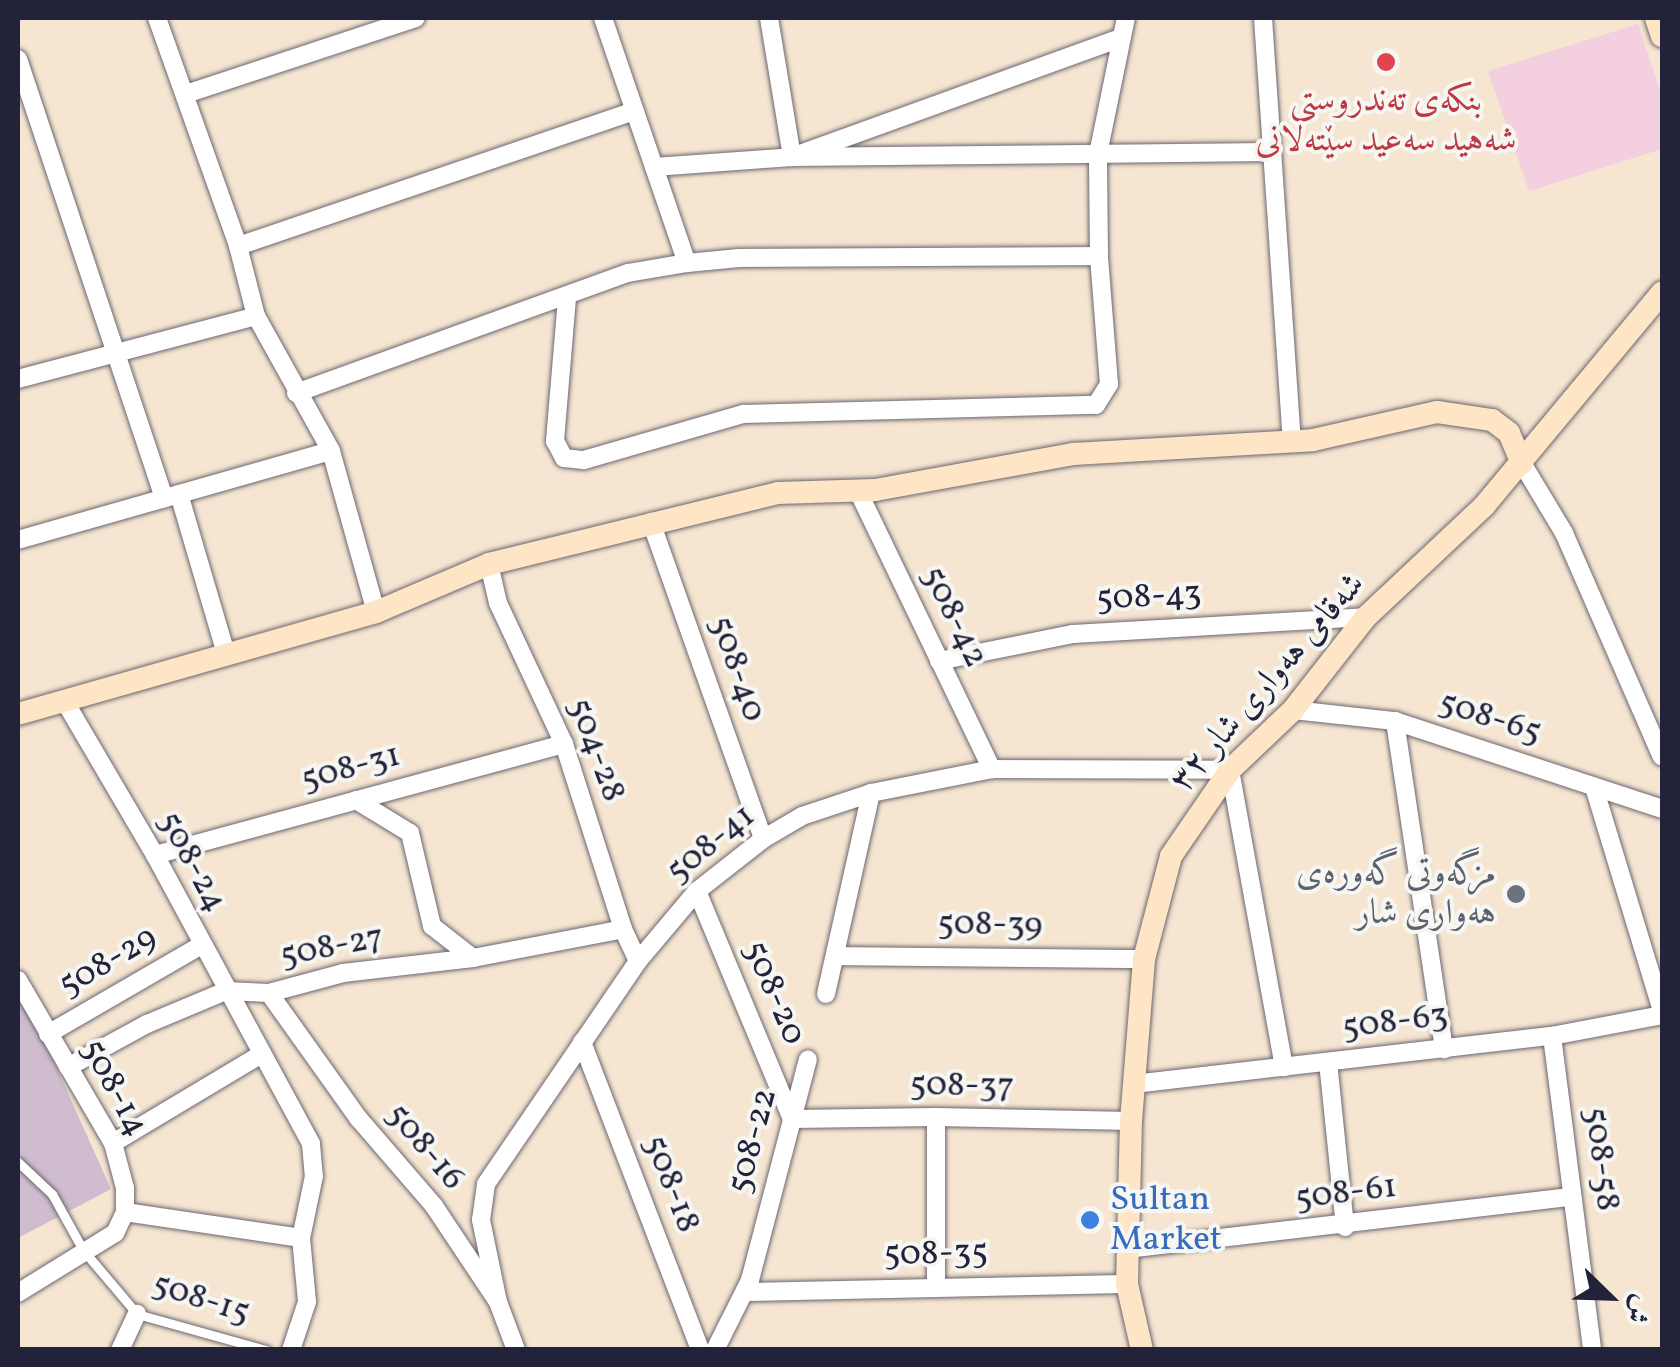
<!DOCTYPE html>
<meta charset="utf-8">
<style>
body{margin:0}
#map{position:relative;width:1680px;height:1367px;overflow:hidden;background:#f5e5d1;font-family:Vollkorn,Amiri,serif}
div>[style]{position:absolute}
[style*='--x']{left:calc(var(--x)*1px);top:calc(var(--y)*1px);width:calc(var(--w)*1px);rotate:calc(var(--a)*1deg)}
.built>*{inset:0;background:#f3cfe0}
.industrial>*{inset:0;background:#cfbdcf}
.roads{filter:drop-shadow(0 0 2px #6c6670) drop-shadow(0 0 2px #6c6670)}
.lane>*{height:9px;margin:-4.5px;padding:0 4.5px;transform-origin:4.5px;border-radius:4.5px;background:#fff}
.street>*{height:18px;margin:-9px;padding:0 9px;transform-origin:9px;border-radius:9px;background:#fff}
.secondary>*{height:22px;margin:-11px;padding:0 11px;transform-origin:11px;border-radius:11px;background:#fde5c5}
.dots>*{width:28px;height:28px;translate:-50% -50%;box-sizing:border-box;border:5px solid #f6f6f2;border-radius:50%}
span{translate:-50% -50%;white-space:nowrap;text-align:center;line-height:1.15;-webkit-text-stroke:8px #f6f6f2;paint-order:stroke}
.health-label{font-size:35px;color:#be3a42}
.street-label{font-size:35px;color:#22223b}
.worship-label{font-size:35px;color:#5b616d}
.right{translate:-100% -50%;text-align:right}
.shop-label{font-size:35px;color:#366cbe}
.left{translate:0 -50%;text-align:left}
.frame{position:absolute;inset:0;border:20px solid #22223b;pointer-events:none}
.north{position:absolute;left:1560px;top:1247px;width:100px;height:100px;-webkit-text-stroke:8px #f6f6f2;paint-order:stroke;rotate:113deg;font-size:28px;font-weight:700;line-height:40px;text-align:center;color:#22223b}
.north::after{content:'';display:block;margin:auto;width:35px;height:45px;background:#22223b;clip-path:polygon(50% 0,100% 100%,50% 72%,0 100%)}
</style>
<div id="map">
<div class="built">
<i style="clip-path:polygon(1638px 24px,1662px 97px,1662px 149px,1529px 191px,1488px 71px)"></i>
</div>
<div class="industrial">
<i style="clip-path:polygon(18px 982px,111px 1189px,18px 1238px)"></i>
</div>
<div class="roads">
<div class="lane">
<i style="--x:18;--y:1162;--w:47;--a:43.3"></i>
<i style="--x:52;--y:1194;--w:64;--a:61"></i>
<i style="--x:83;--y:1250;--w:84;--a:49.8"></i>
<i style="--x:137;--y:1314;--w:134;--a:15.6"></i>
</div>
<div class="street">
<i style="--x:157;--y:18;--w:242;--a:70.4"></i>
<i style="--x:238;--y:246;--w:72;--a:75.6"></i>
<i style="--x:256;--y:316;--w:154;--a:60.9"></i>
<i style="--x:331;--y:451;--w:167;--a:74.4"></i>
<i style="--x:603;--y:18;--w:259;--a:71.1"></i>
<i style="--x:769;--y:18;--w:141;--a:80.6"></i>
<i style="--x:792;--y:157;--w:478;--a:-0.6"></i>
<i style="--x:1263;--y:18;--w:425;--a:86.1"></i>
<i style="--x:18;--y:59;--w:463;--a:71.6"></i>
<i style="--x:186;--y:94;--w:242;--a:-18.3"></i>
<i style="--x:654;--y:167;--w:138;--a:-4.1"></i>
<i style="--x:792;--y:157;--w:350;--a:-19.9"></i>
<i style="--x:238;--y:246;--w:419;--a:-18.8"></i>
<i style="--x:567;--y:298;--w:144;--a:94.8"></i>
<i style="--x:555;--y:441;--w:19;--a:62"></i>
<i style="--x:564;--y:458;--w:20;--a:6"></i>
<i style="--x:584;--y:460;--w:166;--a:-16.1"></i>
<i style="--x:743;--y:414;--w:353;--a:-1.5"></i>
<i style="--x:1096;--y:405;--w:25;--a:-58"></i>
<i style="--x:1109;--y:384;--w:128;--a:-94.5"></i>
<i style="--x:1099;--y:256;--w:102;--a:-90.6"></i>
<i style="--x:1098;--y:154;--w:139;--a:-78.4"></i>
<i style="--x:18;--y:379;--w:246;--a:-14.8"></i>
<i style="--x:296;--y:393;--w:353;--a:-19.9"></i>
<i style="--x:628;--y:273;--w:60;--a:-9.6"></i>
<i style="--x:687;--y:263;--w:52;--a:-5.5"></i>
<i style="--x:739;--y:258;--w:360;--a:-0.3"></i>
<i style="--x:1522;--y:463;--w:82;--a:59"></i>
<i style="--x:1564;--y:533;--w:244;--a:66.4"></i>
<i style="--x:858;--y:491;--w:309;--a:64.3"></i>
<i style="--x:179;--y:494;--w:167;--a:73.6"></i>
<i style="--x:651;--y:522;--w:336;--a:70.5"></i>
<i style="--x:18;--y:540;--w:325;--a:-15.9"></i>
<i style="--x:489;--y:564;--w:40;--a:77"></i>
<i style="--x:498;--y:603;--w:156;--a:64.9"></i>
<i style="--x:564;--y:744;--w:194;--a:72.3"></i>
<i style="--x:623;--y:929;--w:35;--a:65"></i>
<i style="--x:939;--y:661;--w:137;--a:-11.4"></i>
<i style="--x:1073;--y:634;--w:293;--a:-3.3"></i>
<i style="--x:64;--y:700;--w:180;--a:59.6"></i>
<i style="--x:155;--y:855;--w:328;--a:61.6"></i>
<i style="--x:311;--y:1144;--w:32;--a:85"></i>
<i style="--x:314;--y:1176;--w:63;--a:101.8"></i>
<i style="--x:301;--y:1238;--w:64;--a:84.6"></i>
<i style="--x:307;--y:1302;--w:51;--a:108.4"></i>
<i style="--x:1293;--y:710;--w:103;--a:6.2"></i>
<i style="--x:1395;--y:721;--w:281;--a:18.2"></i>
<i style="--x:1395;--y:721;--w:332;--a:81.5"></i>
<i style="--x:1594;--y:787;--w:234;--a:73.1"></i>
<i style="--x:356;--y:800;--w:63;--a:31.4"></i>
<i style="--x:410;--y:833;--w:96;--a:76.7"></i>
<i style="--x:432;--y:926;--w:52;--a:38"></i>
<i style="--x:155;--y:855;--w:424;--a:-15.2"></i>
<i style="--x:697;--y:891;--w:247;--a:67.4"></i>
<i style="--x:792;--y:1119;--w:144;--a:-0.8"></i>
<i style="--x:936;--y:1117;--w:195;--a:1.2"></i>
<i style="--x:835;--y:956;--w:309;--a:0.6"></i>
<i style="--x:18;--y:980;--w:189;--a:59.8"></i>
<i style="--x:113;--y:1143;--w:47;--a:75.1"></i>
<i style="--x:125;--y:1188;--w:24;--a:90"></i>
<i style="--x:125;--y:1212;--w:23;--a:115"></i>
<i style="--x:115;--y:1233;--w:114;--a:148.3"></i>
<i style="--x:269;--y:993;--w:155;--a:54.5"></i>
<i style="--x:359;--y:1119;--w:115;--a:49.2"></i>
<i style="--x:434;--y:1206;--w:115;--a:56.3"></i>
<i style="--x:498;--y:1302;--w:51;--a:69.4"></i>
<i style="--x:826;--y:994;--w:206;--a:-77.4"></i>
<i style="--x:48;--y:1034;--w:176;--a:-30.1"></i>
<i style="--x:1552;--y:1036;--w:317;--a:82.7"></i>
<i style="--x:582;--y:1042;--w:330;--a:69"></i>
<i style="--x:1328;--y:1062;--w:166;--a:84.1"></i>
<i style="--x:68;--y:1067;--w:90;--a:-28.6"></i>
<i style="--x:147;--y:1024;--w:86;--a:-22.7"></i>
<i style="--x:226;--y:991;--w:43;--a:2.7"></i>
<i style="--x:269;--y:993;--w:77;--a:-15.1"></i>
<i style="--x:343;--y:973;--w:131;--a:-6.6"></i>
<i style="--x:473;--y:958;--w:153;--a:-10.9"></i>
<i style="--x:1134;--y:1084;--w:421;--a:-6.6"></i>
<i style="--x:1552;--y:1036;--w:112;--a:-10.8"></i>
<i style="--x:113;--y:1143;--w:174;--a:-30.9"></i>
<i style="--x:125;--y:1212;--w:178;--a:8.4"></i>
<i style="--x:1127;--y:1249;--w:448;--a:-6.7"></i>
<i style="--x:936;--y:1286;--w:169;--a:-90"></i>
<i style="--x:745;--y:1292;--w:382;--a:-1.2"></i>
<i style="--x:498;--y:1302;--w:84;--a:-101.7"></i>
<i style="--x:481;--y:1220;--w:36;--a:-82"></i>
<i style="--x:486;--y:1184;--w:270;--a:-55.7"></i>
<i style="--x:638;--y:961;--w:92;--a:-49.9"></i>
<i style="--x:697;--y:891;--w:84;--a:-38.2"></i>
<i style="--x:763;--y:839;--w:45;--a:-30.5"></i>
<i style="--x:802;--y:816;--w:73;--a:-18.4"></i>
<i style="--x:871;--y:793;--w:123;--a:-11.2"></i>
<i style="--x:992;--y:769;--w:238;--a:0.2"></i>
<i style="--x:1230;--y:770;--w:302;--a:79.7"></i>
<i style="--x:120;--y:1350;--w:40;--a:-65"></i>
<i style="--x:715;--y:1350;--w:78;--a:-63.4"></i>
<i style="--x:750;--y:1280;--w:228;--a:-75.3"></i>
</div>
<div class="secondary">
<i style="--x:1656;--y:18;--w:19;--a:72"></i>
<i style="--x:18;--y:714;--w:372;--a:-15.9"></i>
<i style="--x:376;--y:612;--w:123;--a:-23"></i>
<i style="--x:489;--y:564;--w:298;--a:-13.8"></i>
<i style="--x:778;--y:493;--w:97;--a:-1.8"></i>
<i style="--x:875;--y:490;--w:201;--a:-10.3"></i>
<i style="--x:1073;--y:454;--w:240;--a:-3.3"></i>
<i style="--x:1313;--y:440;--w:127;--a:-12.7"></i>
<i style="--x:1437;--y:412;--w:56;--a:8.3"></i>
<i style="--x:1492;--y:420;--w:21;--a:37"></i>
<i style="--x:1509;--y:433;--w:33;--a:67"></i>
<i style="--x:1142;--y:1350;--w:68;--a:-102.8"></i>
<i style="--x:1127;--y:1284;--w:163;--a:-88.6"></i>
<i style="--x:1131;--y:1121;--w:163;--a:-85.4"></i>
<i style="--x:1144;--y:959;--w:106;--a:-75.3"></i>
<i style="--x:1171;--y:856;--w:104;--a:-55.5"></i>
<i style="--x:1230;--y:770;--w:87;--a:-43.6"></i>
<i style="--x:1293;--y:710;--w:118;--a:-51.9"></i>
<i style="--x:1366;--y:617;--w:162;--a:-43.2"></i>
<i style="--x:1484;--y:506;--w:278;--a:-50.2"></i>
</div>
</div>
<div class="dots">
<i style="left:1386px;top:62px;background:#e0444e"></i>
<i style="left:1516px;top:894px;background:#6b7280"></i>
<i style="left:1090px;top:1220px;background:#3f7fe0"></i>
</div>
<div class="health-label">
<span style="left:1386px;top:121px">بنکەی تەندروستی<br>شەهید سەعید سێتەلانی</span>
</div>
<div class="street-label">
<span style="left:1149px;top:597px;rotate:-3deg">508-43</span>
<span style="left:954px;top:617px;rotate:64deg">508-42</span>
<span style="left:737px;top:669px;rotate:71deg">508-40</span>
<span style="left:1268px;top:683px;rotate:-49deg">شەقامی هەواری شار ٣٢</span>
<span style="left:1490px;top:718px;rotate:18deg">508-65</span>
<span style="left:596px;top:750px;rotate:70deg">504-28</span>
<span style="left:351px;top:768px;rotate:-15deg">508-31</span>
<span style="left:711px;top:844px;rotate:-39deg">508-41</span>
<span style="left:192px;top:862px;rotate:62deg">508-24</span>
<span style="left:990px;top:925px;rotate:1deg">508-39</span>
<span style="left:332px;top:947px;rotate:-11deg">508-27</span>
<span style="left:108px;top:962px;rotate:-30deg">508-29</span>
<span style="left:774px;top:993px;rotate:67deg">508-20</span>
<span style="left:1395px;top:1022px;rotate:-7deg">508-63</span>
<span style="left:962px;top:1086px;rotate:1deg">508-37</span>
<span style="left:114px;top:1088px;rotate:62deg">508-14</span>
<span style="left:753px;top:1141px;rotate:-75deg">508-22</span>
<span style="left:425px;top:1147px;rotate:50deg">508-16</span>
<span style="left:1601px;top:1159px;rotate:83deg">508-58</span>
<span style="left:671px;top:1184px;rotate:69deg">508-18</span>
<span style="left:1346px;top:1193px;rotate:-7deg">508-61</span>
<span style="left:936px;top:1254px;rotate:-1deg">508-35</span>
<span style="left:201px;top:1299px;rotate:18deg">508-15</span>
</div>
<div class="worship-label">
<span class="right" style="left:1496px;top:894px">مزگەوتی گەورەی<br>هەواری شار</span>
</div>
<div class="shop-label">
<span class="left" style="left:1110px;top:1220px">Sultan<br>Market</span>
</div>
<div class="frame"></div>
<div class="north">ش</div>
</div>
